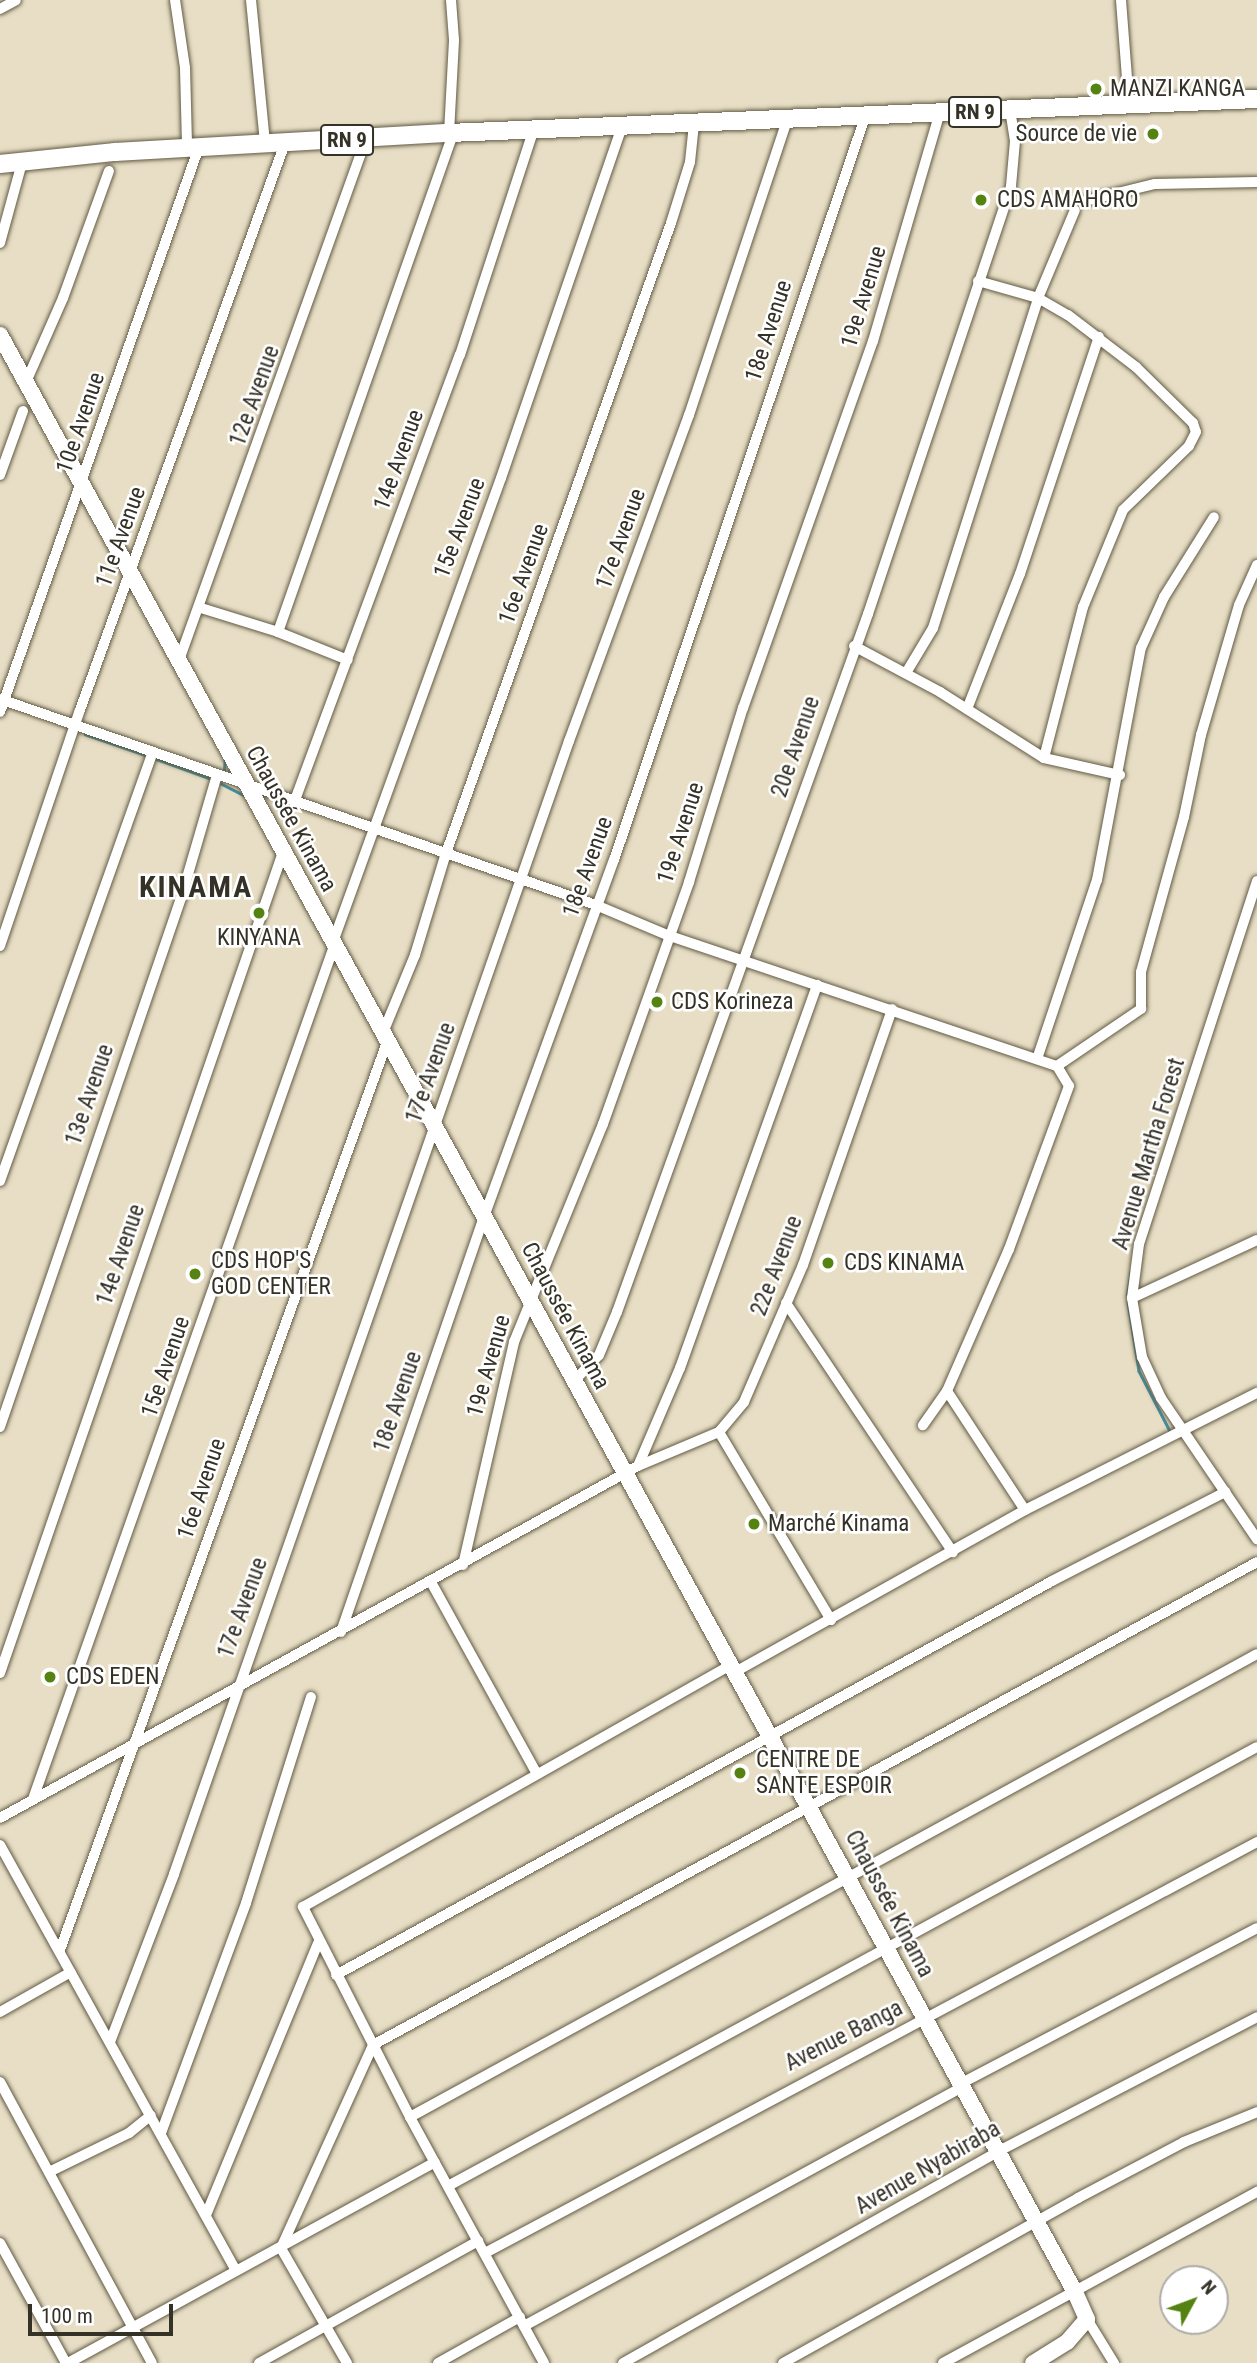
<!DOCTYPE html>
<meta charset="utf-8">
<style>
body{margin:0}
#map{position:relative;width:1257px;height:2363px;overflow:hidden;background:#e7dec5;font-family:"Roboto Condensed",sans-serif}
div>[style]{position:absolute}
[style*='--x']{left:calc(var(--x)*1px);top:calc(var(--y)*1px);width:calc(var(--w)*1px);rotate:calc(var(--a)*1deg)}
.stream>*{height:2.5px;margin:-1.25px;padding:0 1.25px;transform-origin:1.25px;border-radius:1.25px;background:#448f9b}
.roads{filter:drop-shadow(0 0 2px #625a44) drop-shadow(0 0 2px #625a44)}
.street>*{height:10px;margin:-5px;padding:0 5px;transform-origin:5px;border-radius:5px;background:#fff}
.secondary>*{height:16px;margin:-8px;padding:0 8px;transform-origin:8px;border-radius:8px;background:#fff}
.primary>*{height:18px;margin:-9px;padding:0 9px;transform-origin:9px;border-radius:9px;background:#fff}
.dots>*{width:19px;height:19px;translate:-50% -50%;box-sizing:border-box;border:4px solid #fff;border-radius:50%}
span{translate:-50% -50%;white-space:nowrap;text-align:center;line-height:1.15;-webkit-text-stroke:5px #fff;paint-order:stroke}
.shield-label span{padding:2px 5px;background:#fff;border:2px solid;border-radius:5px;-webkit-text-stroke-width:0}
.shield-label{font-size:21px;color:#343127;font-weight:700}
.poi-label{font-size:23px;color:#343127}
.left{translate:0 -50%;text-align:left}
.right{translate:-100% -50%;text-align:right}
.street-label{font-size:23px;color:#343127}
.district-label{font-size:30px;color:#343127;font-weight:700;letter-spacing:2px}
.north{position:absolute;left:1159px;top:2265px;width:70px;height:70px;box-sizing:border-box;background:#fff;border:2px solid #aeada9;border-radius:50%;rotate:49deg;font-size:19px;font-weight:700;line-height:28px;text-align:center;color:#343127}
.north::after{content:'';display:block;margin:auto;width:24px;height:32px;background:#558312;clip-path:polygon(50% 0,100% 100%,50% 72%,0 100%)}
.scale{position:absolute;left:28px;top:2304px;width:145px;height:32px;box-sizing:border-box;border:4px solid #343127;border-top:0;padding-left:9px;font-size:21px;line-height:24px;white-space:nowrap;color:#343127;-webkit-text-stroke:5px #fff;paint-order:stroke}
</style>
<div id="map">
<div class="stream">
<i style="--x:85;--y:734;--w:67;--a:19.2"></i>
<i style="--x:154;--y:758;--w:64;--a:20.1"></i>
<i style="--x:224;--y:770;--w:13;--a:-86"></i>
<i style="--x:220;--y:783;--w:28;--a:27"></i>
<i style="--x:1127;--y:1295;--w:24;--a:-81"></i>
<i style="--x:1128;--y:1302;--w:70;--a:80.9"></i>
<i style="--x:1139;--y:1371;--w:70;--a:62.7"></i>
</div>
<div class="roads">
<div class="street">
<i style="--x:175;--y:0;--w:69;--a:81.6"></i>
<i style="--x:185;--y:68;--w:79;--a:88.5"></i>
<i style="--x:251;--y:0;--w:145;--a:84.4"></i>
<i style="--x:1121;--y:0;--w:105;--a:85.6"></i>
<i style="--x:0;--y:9;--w:18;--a:-29"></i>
<i style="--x:449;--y:133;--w:93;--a:-86.9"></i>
<i style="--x:454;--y:40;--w:40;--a:-94.3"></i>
<i style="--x:1085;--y:201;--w:72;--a:-13.7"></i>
<i style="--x:1155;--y:184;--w:102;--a:-1.1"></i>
<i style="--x:0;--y:243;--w:87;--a:-74.7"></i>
<i style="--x:978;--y:281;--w:62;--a:15.8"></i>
<i style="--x:1038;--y:298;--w:34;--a:30"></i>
<i style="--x:1068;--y:315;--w:86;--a:37.4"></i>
<i style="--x:1136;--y:367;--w:80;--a:44.5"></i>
<i style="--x:1193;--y:423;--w:9;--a:72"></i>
<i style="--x:1196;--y:432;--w:16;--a:117"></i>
<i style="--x:1189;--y:446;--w:92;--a:135.9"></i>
<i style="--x:1123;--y:510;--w:105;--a:112.4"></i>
<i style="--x:1083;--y:607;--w:156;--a:104.5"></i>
<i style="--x:26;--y:382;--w:92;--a:-66.2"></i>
<i style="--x:63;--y:298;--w:135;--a:-70.1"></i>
<i style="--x:0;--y:475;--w:68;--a:-70.2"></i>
<i style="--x:201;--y:608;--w:81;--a:17.3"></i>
<i style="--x:278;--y:632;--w:75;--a:21.8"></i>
<i style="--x:278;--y:632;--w:528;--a:-70.64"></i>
<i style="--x:854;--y:646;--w:98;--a:28.1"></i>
<i style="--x:940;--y:692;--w:123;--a:32.4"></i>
<i style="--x:1044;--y:758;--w:78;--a:12.6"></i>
<i style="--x:178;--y:663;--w:557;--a:-70.26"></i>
<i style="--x:906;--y:673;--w:52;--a:-59"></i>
<i style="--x:933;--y:628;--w:346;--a:-72.3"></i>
<i style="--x:1038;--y:298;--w:95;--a:-67.2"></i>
<i style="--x:0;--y:699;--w:631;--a:19.07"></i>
<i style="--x:596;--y:905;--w:77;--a:22.9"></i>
<i style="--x:667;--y:935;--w:411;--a:18.6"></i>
<i style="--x:1057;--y:1066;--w:23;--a:59"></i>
<i style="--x:1069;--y:1086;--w:174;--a:110.2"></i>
<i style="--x:1009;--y:1249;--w:155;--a:113.6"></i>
<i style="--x:947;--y:1391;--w:42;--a:125.2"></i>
<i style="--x:967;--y:709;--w:145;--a:-68.6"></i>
<i style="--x:1020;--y:574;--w:250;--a:-71.6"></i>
<i style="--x:0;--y:712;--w:599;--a:-70.6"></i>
<i style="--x:295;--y:800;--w:475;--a:-69.7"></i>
<i style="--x:460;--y:355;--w:236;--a:-71.9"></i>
<i style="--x:1257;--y:881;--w:382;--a:108"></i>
<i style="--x:1139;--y:1244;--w:54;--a:97.4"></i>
<i style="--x:1132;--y:1298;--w:60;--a:80.4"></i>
<i style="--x:1142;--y:1357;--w:45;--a:65.1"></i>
<i style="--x:1161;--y:1398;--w:171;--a:55.8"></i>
<i style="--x:333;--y:942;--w:493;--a:-70.1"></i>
<i style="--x:501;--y:478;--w:371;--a:-71"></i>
<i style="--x:0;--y:946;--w:249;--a:-71.3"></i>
<i style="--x:80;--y:710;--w:603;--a:-70.12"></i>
<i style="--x:382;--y:1035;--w:87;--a:-67.6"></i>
<i style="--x:415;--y:955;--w:103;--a:-73.1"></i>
<i style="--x:445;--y:856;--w:672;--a:-70.35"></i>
<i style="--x:671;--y:223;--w:64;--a:-72.7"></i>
<i style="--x:690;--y:162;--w:37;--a:-84"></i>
<i style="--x:1037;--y:1059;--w:189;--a:-71.5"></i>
<i style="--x:1097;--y:880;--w:236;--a:-79.3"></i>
<i style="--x:1141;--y:648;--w:56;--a:-65.7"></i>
<i style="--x:1164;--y:597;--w:94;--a:-58"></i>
<i style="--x:1057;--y:1066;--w:102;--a:-34.2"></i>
<i style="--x:1141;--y:1009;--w:37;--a:-90"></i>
<i style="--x:1141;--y:972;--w:161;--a:-74.5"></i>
<i style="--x:1184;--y:817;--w:84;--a:-78.3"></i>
<i style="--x:1201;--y:735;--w:135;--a:-73.7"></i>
<i style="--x:1239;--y:605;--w:44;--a:-65.8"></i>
<i style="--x:0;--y:1181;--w:454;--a:-70.4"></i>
<i style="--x:1132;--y:1298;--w:138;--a:-24.9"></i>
<i style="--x:786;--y:1303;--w:300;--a:56.2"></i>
<i style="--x:573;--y:1382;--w:37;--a:-46"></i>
<i style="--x:599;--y:1355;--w:47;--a:-67.3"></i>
<i style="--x:617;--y:1312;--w:742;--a:-70.22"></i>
<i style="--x:868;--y:614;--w:451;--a:-71.5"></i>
<i style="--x:1011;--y:186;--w:45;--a:-84.9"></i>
<i style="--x:1015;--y:141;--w:30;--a:-99"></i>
<i style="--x:947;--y:1391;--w:142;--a:56.8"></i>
<i style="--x:0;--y:1427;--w:559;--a:-71.11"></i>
<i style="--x:181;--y:898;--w:128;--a:-73.7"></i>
<i style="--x:719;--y:1432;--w:219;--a:59.2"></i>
<i style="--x:638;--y:1466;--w:107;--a:-66.8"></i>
<i style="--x:680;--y:1368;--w:407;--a:-70.3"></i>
<i style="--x:463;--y:1565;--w:229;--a:-77.1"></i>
<i style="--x:514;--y:1342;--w:235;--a:-67.8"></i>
<i style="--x:603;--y:1124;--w:257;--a:-70.4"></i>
<i style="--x:689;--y:882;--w:182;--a:-72.8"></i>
<i style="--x:743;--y:708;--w:389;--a:-70.5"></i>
<i style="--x:873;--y:341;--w:239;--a:-73.7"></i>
<i style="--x:431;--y:1582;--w:217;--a:61.1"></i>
<i style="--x:341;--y:1632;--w:442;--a:-71"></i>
<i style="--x:485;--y:1214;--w:377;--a:-70"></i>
<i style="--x:614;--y:860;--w:787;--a:-71.33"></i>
<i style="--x:735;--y:1672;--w:332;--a:-29.2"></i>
<i style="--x:1025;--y:1510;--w:260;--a:-26.8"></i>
<i style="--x:0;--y:1673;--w:868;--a:-70.98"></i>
<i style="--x:33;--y:1799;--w:905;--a:-70.56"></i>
<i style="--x:0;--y:1818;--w:729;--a:-28.89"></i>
<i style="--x:638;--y:1466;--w:88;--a:-22.8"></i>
<i style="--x:719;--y:1432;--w:39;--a:-50"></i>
<i style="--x:744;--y:1402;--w:149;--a:-66.7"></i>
<i style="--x:803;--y:1265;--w:271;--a:-70.8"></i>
<i style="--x:0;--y:1845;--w:485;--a:61"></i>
<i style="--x:60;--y:1950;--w:965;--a:-70.19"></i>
<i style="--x:336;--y:1975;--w:817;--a:-28.82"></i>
<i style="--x:1052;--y:1581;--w:195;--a:-27.2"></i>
<i style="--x:0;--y:2012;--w:81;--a:-29.4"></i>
<i style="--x:110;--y:2042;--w:180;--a:-69.1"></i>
<i style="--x:174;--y:1874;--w:1200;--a:-70.78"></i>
<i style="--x:569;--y:741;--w:347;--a:-69.8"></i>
<i style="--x:689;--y:415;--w:313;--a:-71.6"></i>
<i style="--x:0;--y:2082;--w:319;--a:61.6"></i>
<i style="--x:960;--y:2084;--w:335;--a:-27.7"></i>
<i style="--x:410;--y:2117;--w:965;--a:-28.66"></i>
<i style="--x:161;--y:2133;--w:245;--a:-69.7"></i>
<i style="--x:246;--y:1903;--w:216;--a:-72.5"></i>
<i style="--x:49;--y:2172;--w:89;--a:-26"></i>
<i style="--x:129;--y:2133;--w:28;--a:-39"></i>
<i style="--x:448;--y:2186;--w:920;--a:-28.49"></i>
<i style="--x:206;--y:2215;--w:294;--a:-67.6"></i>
<i style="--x:0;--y:2243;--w:137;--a:61.2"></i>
<i style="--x:485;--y:2253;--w:875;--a:-28.03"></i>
<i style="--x:1087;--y:2319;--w:52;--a:58.5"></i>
<i style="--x:524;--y:2326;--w:499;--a:-28.6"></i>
<i style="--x:68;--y:2363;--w:418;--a:-28.7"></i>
<i style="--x:259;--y:2363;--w:251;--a:-29.1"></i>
<i style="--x:347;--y:2363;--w:133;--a:-119.9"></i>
<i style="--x:281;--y:2248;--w:223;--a:-65.6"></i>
<i style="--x:373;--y:2045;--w:1007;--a:-28.65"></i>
<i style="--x:438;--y:2363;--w:94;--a:-29.3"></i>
<i style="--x:544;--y:2363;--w:280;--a:-118.6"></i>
<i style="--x:410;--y:2117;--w:236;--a:-117"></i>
<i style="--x:303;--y:1907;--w:492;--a:-29.5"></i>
<i style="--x:623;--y:2363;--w:429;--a:-29.4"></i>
<i style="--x:997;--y:2152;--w:293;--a:-27.4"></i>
<i style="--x:783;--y:2363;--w:338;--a:-29.2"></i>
<i style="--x:1078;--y:2198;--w:120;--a:-27.8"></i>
<i style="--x:1184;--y:2142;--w:79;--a:-22.3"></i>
<i style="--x:943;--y:2363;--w:358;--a:-28.6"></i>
</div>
<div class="secondary">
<i style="--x:0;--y:335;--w:2231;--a:61.22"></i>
<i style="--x:1074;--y:2290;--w:32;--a:66"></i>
<i style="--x:1087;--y:2319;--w:30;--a:131"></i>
<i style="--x:1067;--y:2342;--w:40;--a:148"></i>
</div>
<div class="primary">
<i style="--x:0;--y:164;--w:116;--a:-6"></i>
<i style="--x:115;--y:152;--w:335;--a:-3.3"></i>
<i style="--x:449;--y:133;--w:809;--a:-2.41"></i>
</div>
</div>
<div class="dots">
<i style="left:1096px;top:89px;background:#558312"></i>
<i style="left:1153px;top:134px;background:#558312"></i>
<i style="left:981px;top:200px;background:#558312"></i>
<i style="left:259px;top:913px;background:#558312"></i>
<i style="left:657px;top:1002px;background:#558312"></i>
<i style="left:828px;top:1263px;background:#558312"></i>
<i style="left:195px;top:1274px;background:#558312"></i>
<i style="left:754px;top:1524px;background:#558312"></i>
<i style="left:50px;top:1677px;background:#558312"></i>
<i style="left:740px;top:1773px;background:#558312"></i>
</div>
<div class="shield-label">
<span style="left:975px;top:112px">RN 9</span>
<span style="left:347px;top:140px">RN 9</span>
</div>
<div class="poi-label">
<span class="left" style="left:1110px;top:89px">MANZI KANGA</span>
<span class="right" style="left:1137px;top:134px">Source de vie</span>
<span class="left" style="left:997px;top:200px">CDS AMAHORO</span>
<span style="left:259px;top:938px">KINYANA</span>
<span class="left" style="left:671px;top:1002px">CDS Korineza</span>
<span class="left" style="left:211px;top:1274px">CDS HOP'S<br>GOD CENTER</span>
<span class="left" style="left:844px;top:1263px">CDS KINAMA</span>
<span class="left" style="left:768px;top:1524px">Marché Kinama</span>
<span class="left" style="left:66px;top:1677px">CDS EDEN</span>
<span class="left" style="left:756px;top:1773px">CENTRE DE<br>SANTE ESPOIR</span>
</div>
<div class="street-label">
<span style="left:864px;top:297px;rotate:-73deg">19e Avenue</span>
<span style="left:769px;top:331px;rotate:-72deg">18e Avenue</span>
<span style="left:255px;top:396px;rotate:-70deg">12e Avenue</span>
<span style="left:81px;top:423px;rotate:-71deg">10e Avenue</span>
<span style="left:399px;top:460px;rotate:-70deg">14e Avenue</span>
<span style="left:460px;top:528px;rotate:-69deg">15e Avenue</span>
<span style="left:121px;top:537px;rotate:-70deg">11e Avenue</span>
<span style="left:621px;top:539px;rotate:-70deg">17e Avenue</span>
<span style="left:524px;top:574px;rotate:-70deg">16e Avenue</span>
<span style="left:796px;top:747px;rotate:-71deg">20e Avenue</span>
<span style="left:291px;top:819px;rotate:61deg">Chaussée Kinama</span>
<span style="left:681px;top:833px;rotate:-72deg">19e Avenue</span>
<span style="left:588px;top:867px;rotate:-70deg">18e Avenue</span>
<span style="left:431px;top:1073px;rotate:-70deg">17e Avenue</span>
<span style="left:90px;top:1095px;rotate:-71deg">13e Avenue</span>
<span style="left:1149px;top:1154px;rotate:-73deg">Avenue Martha Forest</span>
<span style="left:121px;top:1255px;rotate:-71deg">14e Avenue</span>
<span style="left:777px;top:1266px;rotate:-69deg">22e Avenue</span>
<span style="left:565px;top:1316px;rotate:62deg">Chaussée Kinama</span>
<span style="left:489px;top:1366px;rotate:-74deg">19e Avenue</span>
<span style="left:166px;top:1367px;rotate:-71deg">15e Avenue</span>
<span style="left:398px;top:1402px;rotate:-71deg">18e Avenue</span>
<span style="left:202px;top:1489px;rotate:-71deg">16e Avenue</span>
<span style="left:243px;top:1608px;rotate:-70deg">17e Avenue</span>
<span style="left:889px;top:1904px;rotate:62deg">Chaussée Kinama</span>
<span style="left:844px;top:2036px;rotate:-27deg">Avenue Banga</span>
<span style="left:928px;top:2168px;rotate:-30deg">Avenue Nyabiraba</span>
</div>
<div class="district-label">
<span style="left:196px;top:887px">KINAMA</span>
</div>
<div class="north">N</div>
<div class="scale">100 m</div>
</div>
